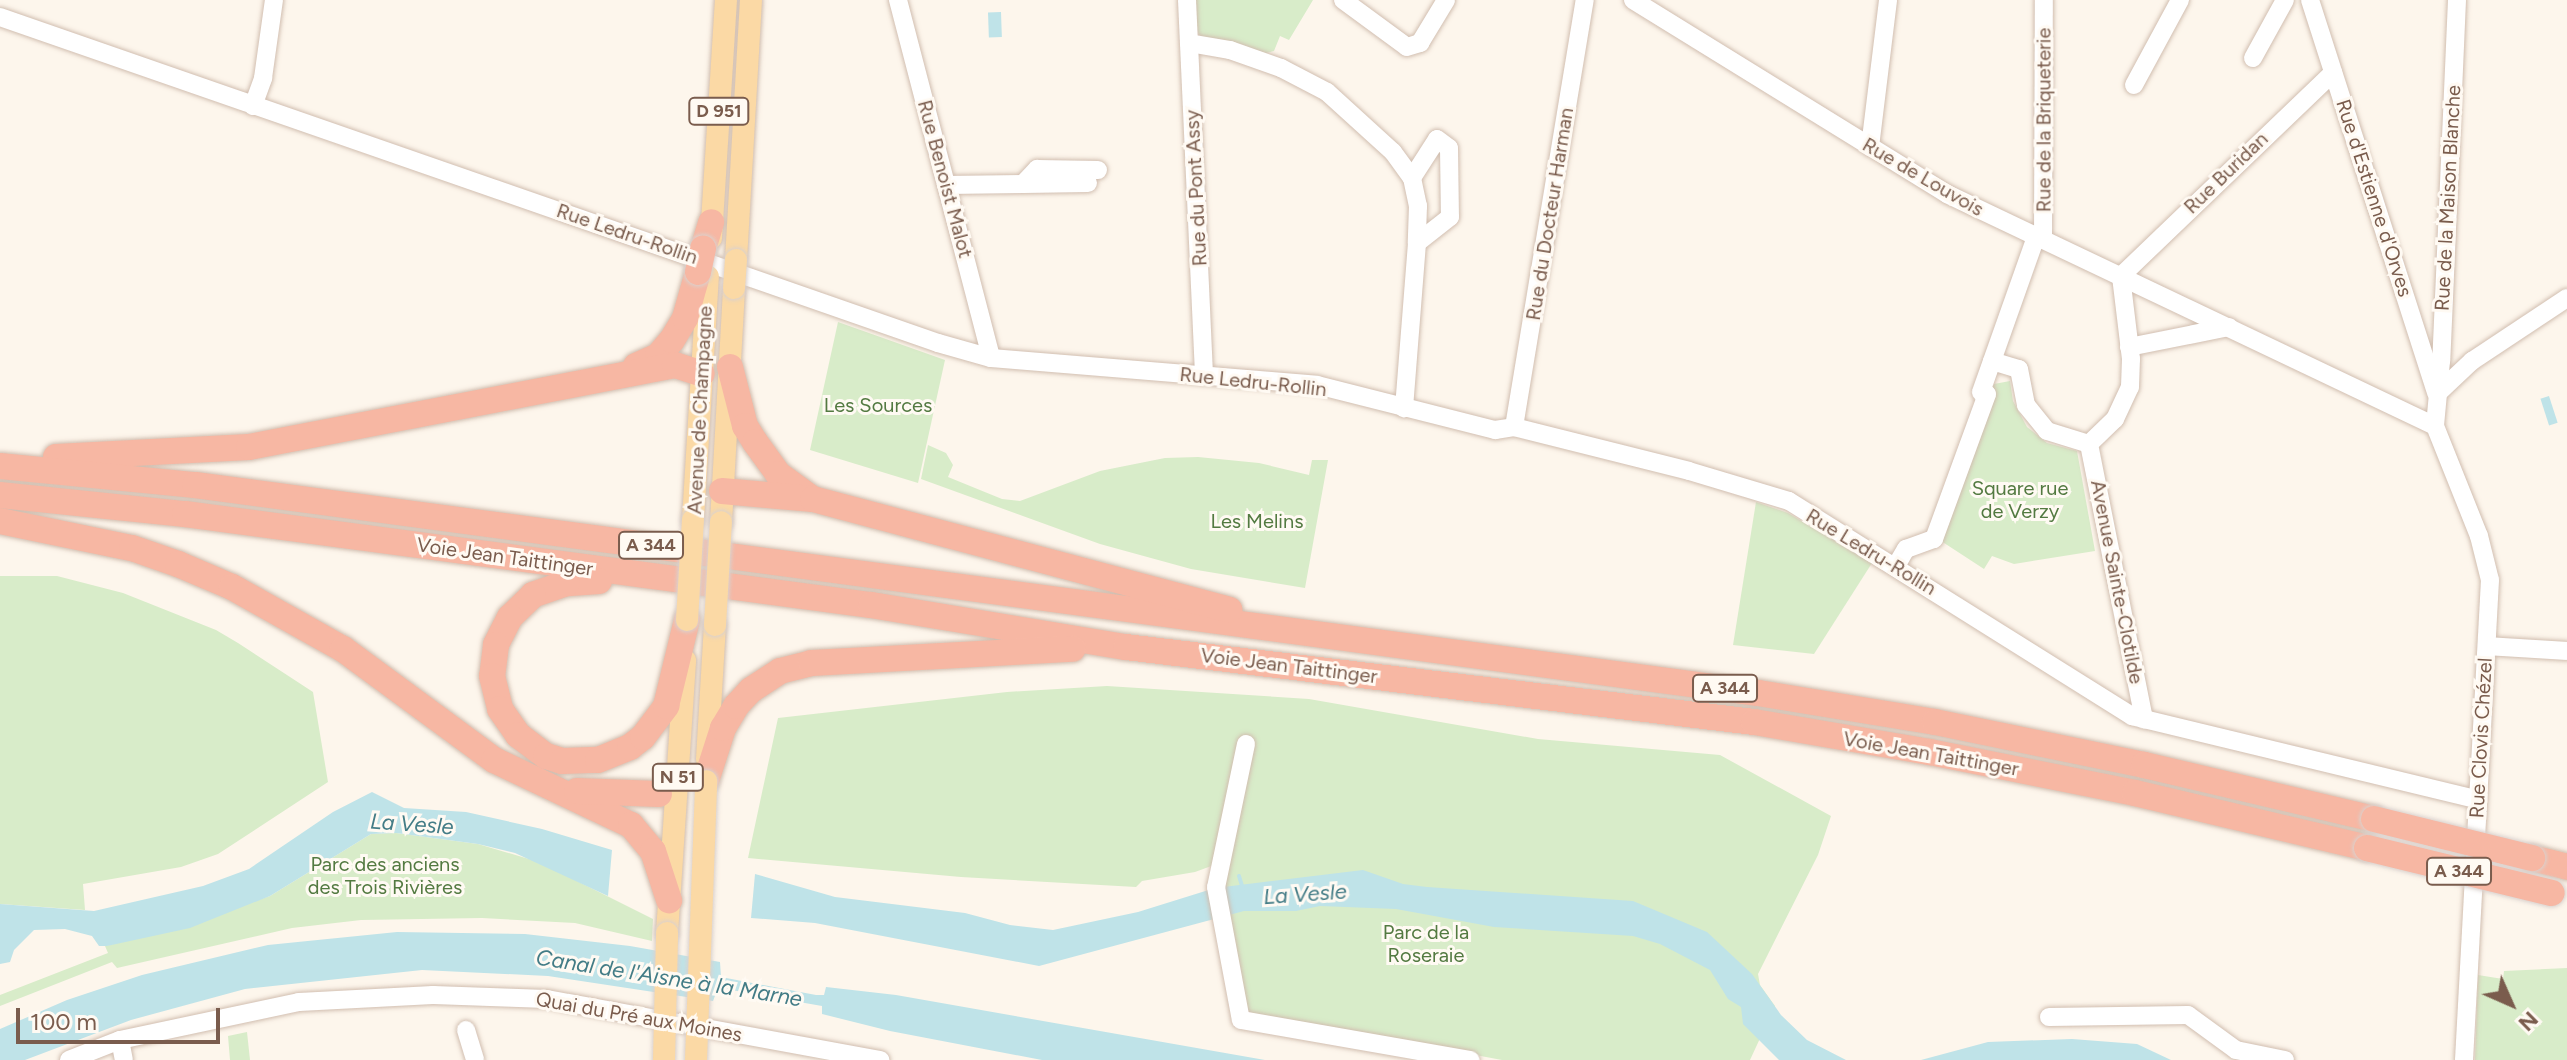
<!DOCTYPE html>
<meta charset="utf-8">
<style>
body{margin:0}
#map{position:relative;width:2567px;height:1060px;overflow:hidden;background:#fdf6ec;font-family:Figtree,sans-serif}
div>[style]{position:absolute}
[style*='--x']{left:calc(var(--x)*1px);top:calc(var(--y)*1px);width:calc(var(--w)*1px);rotate:calc(var(--a)*1deg)}
.green>*{inset:0;background:#d8ecc9}
.water>*{inset:0;background:#bfe3e8;transform-origin:0 0}
.stream>*{height:4px;margin:-2px;padding:0 2px;transform-origin:2px;border-radius:2px;background:#bfe3e8}
.roads{filter:drop-shadow(0 0 2px #d1beb0) drop-shadow(0 0 2px #d1beb0)}
.minor>*{height:18px;margin:-9px;padding:0 9px;transform-origin:9px;border-radius:9px;background:#fff}
.major>*{height:22px;margin:-11px;padding:0 11px;transform-origin:11px;border-radius:11px;background:#fbd9a5}
.highway>*{height:26px;margin:-13px;padding:0 13px;transform-origin:13px;border-radius:13px;background:#f7b7a3}
.bridges{filter:drop-shadow(0 0 2px #dad1cd) drop-shadow(0 0 2px #dad1cd)}
.major-bridge>*{height:22px;margin:-11px;padding:0 11px;transform-origin:11px;border-radius:11px;background:#fbd9a5}
.highway-bridge>*{height:26px;margin:-13px;padding:0 13px;transform-origin:13px;border-radius:13px;background:#f7b7a3}
span{translate:-50% -50%;white-space:nowrap;text-align:center;line-height:1.15;-webkit-text-stroke:6px #fffaf3;paint-order:stroke}
.shield-label span{padding:2px 6px;background:#fffaf3;border:2px solid;border-radius:6px;-webkit-text-stroke-width:0}
.shield-label{font-size:18px;color:#7a5c4d;font-weight:700}
.street-label{font-size:20px;color:#7a5c4d}
.park-label{font-size:20px;color:#537a41}
.water-label{font-size:22px;color:#437c86;font-style:italic}
.north{position:absolute;left:2471px;top:964px;width:80px;height:80px;-webkit-text-stroke:6px #fffaf3;paint-order:stroke;rotate:135deg;font-size:22px;font-weight:700;line-height:32px;text-align:center;color:#7a5c4d}
.north::after{content:'';display:block;margin:auto;width:28px;height:36px;background:#7a5c4d;clip-path:polygon(50% 0,100% 100%,50% 72%,0 100%)}
.scale{position:absolute;left:16px;top:1008px;width:204px;height:36px;box-sizing:border-box;border:4px solid #7a5c4d;border-top:0;padding-left:10px;font-size:24px;line-height:28px;white-space:nowrap;color:#7a5c4d;-webkit-text-stroke:6px #fffaf3;paint-order:stroke}
</style>
<div id="map">
<div class="green">
<i style="clip-path:polygon(1196px 0,1313px 0,1289px 40px,1280px 36px,1274px 51px,1266px 53px,1200px 36px,1196px 29px)"></i>
<i style="clip-path:polygon(838px 322px,945px 360px,918px 483px,810px 450px)"></i>
<i style="clip-path:polygon(2010px 381px,2013px 401px,2027px 427px,2047px 443px,2077px 451px,2095px 551px,2014px 564px,1992px 556px,1984px 569px,1938px 539px,1994px 384px)"></i>
<i style="clip-path:polygon(928px 445px,946px 453px,953px 465px,948px 477px,1002px 499px,1020px 501px,1100px 471px,1165px 458px,1198px 457px,1259px 463px,1309px 475px,1312px 460px,1328px 460px,1305px 588px,1191px 569px,1100px 544px,921px 479px)"></i>
<i style="clip-path:polygon(1756px 502px,1788px 513px,1872px 563px,1814px 654px,1733px 645px)"></i>
<i style="clip-path:polygon(0 576px,57px 576px,123px 593px,216px 630px,238px 643px,313px 692px,328px 782px,218px 854px,181px 867px,83px 884px,85px 910px,0 904px)"></i>
<i style="clip-path:polygon(1107px 686px,1309px 699px,1538px 739px,1720px 755px,1831px 816px,1818px 855px,1758px 974px,1760px 985px,1775px 1006px,1750px 1060px,1502px 1060px,1247px 1012px,1222px 885px,1225px 861px,1195px 872px,1142px 881px,1136px 887px,961px 877px,748px 858px,778px 718px,1007px 692px)"></i>
<i style="clip-path:polygon(396px 833px,478px 844px,539px 862px,653px 919px,652px 941px,575px 923px,482px 918px,361px 920px,292px 928px,117px 968px,112px 962px,0 1006px,0 995px,108px 953px,105px 946px,142px 937px,270px 896px,371px 834px)"></i>
<i style="clip-path:polygon(2567px 968px,2567px 1060px,2475px 1060px,2478px 975px,2503px 979px,2504px 971px)"></i>
<i style="clip-path:polygon(247px 1032px,250px 1060px,230px 1060px,228px 1036px)"></i>
</div>
<div class="water">
<i style="left:1001px;top:12px;width:25px;height:13px;rotate:88deg"></i>
<i style="left:2549px;top:396px;width:28px;height:9px;rotate:72deg"></i>
<i style="clip-path:polygon(372px 792px,404px 808px,466px 812px,542px 829px,612px 850px,608px 896px,515px 853px,478px 844px,396px 833px,371px 834px,270px 896px,190px 928px,107px 946px,99px 946px,92px 936px,65px 929px,34px 930px,14px 950px,10px 962px,0 964px,0 904px,94px 911px,203px 886px,249px 869px,333px 812px)"></i>
<i style="clip-path:polygon(1363px 870px,1403px 884px,1427px 887px,1633px 901px,1707px 932px,1752px 974px,1781px 1015px,1807px 1040px,1846px 1060px,1779px 1060px,1743px 1024px,1741px 1007px,1728px 999px,1710px 970px,1660px 944px,1633px 936px,1494px 927px,1396px 909px,1320px 906px,1296px 911px,1244px 911px,1039px 966px,815px 923px,751px 918px,755px 874px,835px 897px,965px 913px,1010px 925px,1053px 930px,1138px 912px,1215px 888px)"></i>
<i style="clip-path:polygon(397px 932px,525px 934px,630px 946px,720px 962px,721px 977px,816px 995px,824px 995px,826px 987px,896px 995px,1265px 1060px,1042px 1060px,890px 1031px,822px 1014px,822px 1006px,726px 989px,718px 988px,713px 1001px,548px 976px,422px 970px,245px 989px,131px 1020px,25px 1060px,0 1060px,0 1029px,67px 1000px,142px 975px,268px 945px)"></i>
<i style="clip-path:polygon(2072px 1039px,2137px 1044px,2171px 1060px,1921px 1060px,1988px 1042px)"></i>
</div>
<div class="stream">
<i style="--x:1239;--y:876;--w:14;--a:73"></i>
</div>
<div class="roads">
<div class="minor">
<i style="--x:898;--y:0;--w:370;--a:75.4"></i>
<i style="--x:1187;--y:0;--w:376;--a:87.4"></i>
<i style="--x:1343;--y:0;--w:79;--a:36.3"></i>
<i style="--x:1407;--y:47;--w:14;--a:-17"></i>
<i style="--x:1420;--y:43;--w:50;--a:-58.8"></i>
<i style="--x:1633;--y:0;--w:369;--a:31.7"></i>
<i style="--x:1947;--y:194;--w:540;--a:25.43"></i>
<i style="--x:2310;--y:0;--w:413;--a:72.2"></i>
<i style="--x:2457;--y:0;--w:361;--a:92.5"></i>
<i style="--x:2441;--y:361;--w:65;--a:95.3"></i>
<i style="--x:2435;--y:426;--w:118;--a:68.2"></i>
<i style="--x:2479;--y:536;--w:45;--a:76"></i>
<i style="--x:2490;--y:580;--w:481;--a:93.1"></i>
<i style="--x:0;--y:17;--w:993;--a:19.16"></i>
<i style="--x:938;--y:343;--w:55;--a:15.8"></i>
<i style="--x:991;--y:358;--w:327;--a:4.7"></i>
<i style="--x:1317;--y:385;--w:184;--a:14.2"></i>
<i style="--x:1495;--y:430;--w:19;--a:-9"></i>
<i style="--x:1514;--y:427;--w:180;--a:14.1"></i>
<i style="--x:1689;--y:471;--w:104;--a:16.7"></i>
<i style="--x:1789;--y:501;--w:405;--a:32.1"></i>
<i style="--x:2132;--y:716;--w:356;--a:13.6"></i>
<i style="--x:1189;--y:43;--w:42;--a:9.7"></i>
<i style="--x:1230;--y:50;--w:54;--a:19.4"></i>
<i style="--x:1281;--y:68;--w:52;--a:27.6"></i>
<i style="--x:1327;--y:92;--w:89;--a:42.3"></i>
<i style="--x:1393;--y:152;--w:32;--a:54"></i>
<i style="--x:1412;--y:178;--w:29;--a:78"></i>
<i style="--x:1418;--y:206;--w:37;--a:92"></i>
<i style="--x:1417;--y:243;--w:166;--a:94.5"></i>
<i style="--x:2253;--y:58;--w:66;--a:-61.1"></i>
<i style="--x:2134;--y:85;--w:97;--a:-61.6"></i>
<i style="--x:253;--y:106;--w:30;--a:-70"></i>
<i style="--x:263;--y:78;--w:79;--a:-82"></i>
<i style="--x:1870;--y:147;--w:148;--a:-83"></i>
<i style="--x:1412;--y:178;--w:46;--a:-57.3"></i>
<i style="--x:1437;--y:139;--w:15;--a:37"></i>
<i style="--x:1449;--y:148;--w:69;--a:89.2"></i>
<i style="--x:1450;--y:217;--w:42;--a:141.8"></i>
<i style="--x:1023;--y:184;--w:65;--a:-0.9"></i>
<i style="--x:946;--y:185;--w:77;--a:-0.7"></i>
<i style="--x:1023;--y:184;--w:21;--a:-47"></i>
<i style="--x:1037;--y:169;--w:61;--a:0.9"></i>
<i style="--x:2043;--y:240;--w:240;--a:-89.8"></i>
<i style="--x:2129;--y:347;--w:102;--a:-11.3"></i>
<i style="--x:1992;--y:361;--w:28;--a:17"></i>
<i style="--x:2019;--y:369;--w:37;--a:79"></i>
<i style="--x:2026;--y:405;--w:33;--a:51"></i>
<i style="--x:2047;--y:431;--w:44;--a:17.2"></i>
<i style="--x:2089;--y:444;--w:36;--a:-44"></i>
<i style="--x:2115;--y:419;--w:35;--a:-65"></i>
<i style="--x:2130;--y:387;--w:28;--a:-88"></i>
<i style="--x:2131;--y:359;--w:84;--a:-96.9"></i>
<i style="--x:2121;--y:276;--w:294;--a:-43.8"></i>
<i style="--x:2438;--y:393;--w:47;--a:-43.3"></i>
<i style="--x:2472;--y:361;--w:114;--a:-33.6"></i>
<i style="--x:1514;--y:427;--w:433;--a:-80.6"></i>
<i style="--x:2089;--y:444;--w:281;--a:78.7"></i>
<i style="--x:1896;--y:566;--w:20;--a:-60"></i>
<i style="--x:1906;--y:549;--w:30;--a:-20"></i>
<i style="--x:1934;--y:539;--w:154;--a:-69.9"></i>
<i style="--x:1987;--y:394;--w:6;--a:-162"></i>
<i style="--x:1981;--y:392;--w:164;--a:-70.5"></i>
<i style="--x:2487;--y:646;--w:80;--a:3.6"></i>
<i style="--x:1246;--y:744;--w:146;--a:101.8"></i>
<i style="--x:1216;--y:887;--w:135;--a:79.4"></i>
<i style="--x:1241;--y:1020;--w:233;--a:9.9"></i>
<i style="--x:2049;--y:1017;--w:139;--a:-0.8"></i>
<i style="--x:2188;--y:1015;--w:59;--a:36.1"></i>
<i style="--x:2236;--y:1050;--w:50;--a:11.5"></i>
<i style="--x:466;--y:1030;--w:31;--a:73"></i>
<i style="--x:120;--y:1040;--w:20;--a:79"></i>
<i style="--x:69;--y:1060;--w:55;--a:-21.4"></i>
<i style="--x:120;--y:1040;--w:183;--a:-12"></i>
<i style="--x:299;--y:1002;--w:134;--a:-3"></i>
<i style="--x:433;--y:995;--w:114;--a:2"></i>
<i style="--x:547;--y:999;--w:339;--a:10.4"></i>
</div>
<div class="major">
<i style="--x:711;--y:238;--w:238;--a:-86.4"></i>
<i style="--x:736;--y:260;--w:260;--a:-86.7"></i>
<i style="--x:693;--y:520;--w:244;--a:-86.5"></i>
<i style="--x:721;--y:522;--w:234;--a:-86.8"></i>
<i style="--x:707;--y:759;--w:134;--a:-86.6"></i>
<i style="--x:667;--y:933;--w:273;--a:-86.2"></i>
</div>
<div class="highway">
<i style="--x:703;--y:249;--w:28;--a:-73"></i>
<i style="--x:636;--y:366;--w:24;--a:-24"></i>
<i style="--x:658;--y:356;--w:21;--a:-49"></i>
<i style="--x:672;--y:340;--w:26;--a:-59"></i>
<i style="--x:685;--y:318;--w:48;--a:-74.2"></i>
<i style="--x:730;--y:367;--w:61;--a:75.7"></i>
<i style="--x:745;--y:426;--w:19;--a:58"></i>
<i style="--x:755;--y:442;--w:39;--a:54"></i>
<i style="--x:778;--y:474;--w:41;--a:36"></i>
<i style="--x:56;--y:457;--w:193;--a:-3"></i>
<i style="--x:249;--y:447;--w:434;--a:-10.9"></i>
<i style="--x:675;--y:365;--w:28;--a:18"></i>
<i style="--x:0;--y:466;--w:196;--a:5.6"></i>
<i style="--x:195;--y:485;--w:1577;--a:7.58"></i>
<i style="--x:1758;--y:693;--w:179;--a:9.3"></i>
<i style="--x:1935;--y:722;--w:213;--a:11.6"></i>
<i style="--x:2144;--y:765;--w:236;--a:13.2"></i>
<i style="--x:722;--y:491;--w:91;--a:5"></i>
<i style="--x:813;--y:499;--w:431;--a:14.9"></i>
<i style="--x:0;--y:495;--w:186;--a:5.9"></i>
<i style="--x:185;--y:514;--w:692;--a:7.56"></i>
<i style="--x:871;--y:605;--w:258;--a:9.4"></i>
<i style="--x:1126;--y:647;--w:632;--a:6.81"></i>
<i style="--x:1754;--y:722;--w:179;--a:9.7"></i>
<i style="--x:1930;--y:752;--w:209;--a:11.3"></i>
<i style="--x:2135;--y:793;--w:238;--a:13.3"></i>
<i style="--x:0;--y:521;--w:135;--a:11.6"></i>
<i style="--x:132;--y:548;--w:49;--a:19.2"></i>
<i style="--x:178;--y:564;--w:59;--a:23.1"></i>
<i style="--x:232;--y:587;--w:127;--a:29.2"></i>
<i style="--x:343;--y:649;--w:187;--a:36.3"></i>
<i style="--x:494;--y:760;--w:152;--a:25.4"></i>
<i style="--x:631;--y:825;--w:34;--a:50"></i>
<i style="--x:653;--y:851;--w:52;--a:71.9"></i>
<i style="--x:599;--y:581;--w:32;--a:176"></i>
<i style="--x:567;--y:583;--w:36;--a:161"></i>
<i style="--x:533;--y:595;--w:32;--a:136"></i>
<i style="--x:510;--y:617;--w:31;--a:117"></i>
<i style="--x:496;--y:645;--w:31;--a:97"></i>
<i style="--x:492;--y:676;--w:34;--a:76"></i>
<i style="--x:500;--y:709;--w:32;--a:55"></i>
<i style="--x:518;--y:735;--w:35;--a:37"></i>
<i style="--x:546;--y:756;--w:17;--a:17"></i>
<i style="--x:562;--y:761;--w:36;--a:-2"></i>
<i style="--x:598;--y:760;--w:35;--a:-22"></i>
<i style="--x:630;--y:747;--w:16;--a:-38"></i>
<i style="--x:643;--y:737;--w:39;--a:-53"></i>
<i style="--x:666;--y:706;--w:89;--a:-76.3"></i>
<i style="--x:706;--y:781;--w:56;--a:-72.2"></i>
<i style="--x:723;--y:728;--w:26;--a:-59"></i>
<i style="--x:736;--y:706;--w:22;--a:-47"></i>
<i style="--x:751;--y:690;--w:35;--a:-33"></i>
<i style="--x:780;--y:671;--w:32;--a:-14"></i>
<i style="--x:811;--y:663;--w:262;--a:-3.1"></i>
<i style="--x:577;--y:791;--w:82;--a:2.1"></i>
<i style="--x:2532;--y:858;--w:36;--a:14"></i>
</div>
</div>
<div class="bridges">
<div class="major-bridge">
<i style="--x:734;--y:288;--w:28;--a:-86"></i>
<i style="--x:687;--y:620;--w:100;--a:-86.6"></i>
<i style="--x:715;--y:625;--w:103;--a:-86.7"></i>
<i style="--x:664;--y:1060;--w:127;--a:-88.6"></i>
<i style="--x:696;--y:1060;--w:279;--a:-87.9"></i>
</div>
<div class="highway-bridge">
<i style="--x:698;--y:272;--w:24;--a:-78"></i>
<i style="--x:2374;--y:819;--w:163;--a:13.9"></i>
<i style="--x:2367;--y:848;--w:190;--a:13.7"></i>
</div>
</div>
<div class="shield-label">
<span style="left:719px;top:111px">D 951</span>
<span style="left:651px;top:545px">A 344</span>
<span style="left:1725px;top:688px">A 344</span>
<span style="left:678px;top:777px">N 51</span>
<span style="left:2459px;top:871px">A 344</span>
</div>
<div class="street-label">
<span style="left:2044px;top:120px;rotate:-90deg">Rue de la Briqueterie</span>
<span style="left:2226px;top:173px;rotate:-44deg">Rue Buridan</span>
<span style="left:1923px;top:177px;rotate:30deg">Rue de Louvois</span>
<span style="left:945px;top:179px;rotate:75deg">Rue Benoist Malot</span>
<span style="left:1196px;top:188px;rotate:-93deg">Rue du Pont Assy</span>
<span style="left:2374px;top:198px;rotate:72deg">Rue d'Estienne d'Orves</span>
<span style="left:2448px;top:198px;rotate:-87deg">Rue de la Maison Blanche</span>
<span style="left:1550px;top:214px;rotate:-81deg">Rue du Docteur Harman</span>
<span style="left:627px;top:234px;rotate:19deg">Rue Ledru-Rollin</span>
<span style="left:1253px;top:382px;rotate:6deg">Rue Ledru-Rollin</span>
<span style="left:700px;top:410px;rotate:-87deg">Avenue de Champagne</span>
<span style="left:1871px;top:552px;rotate:31deg">Rue Ledru-Rollin</span>
<span style="left:505px;top:557px;rotate:8deg">Voie Jean Taittinger</span>
<span style="left:2117px;top:582px;rotate:79deg">Avenue Sainte-Clotilde</span>
<span style="left:1289px;top:666px;rotate:7deg">Voie Jean Taittinger</span>
<span style="left:2481px;top:738px;rotate:-87deg">Rue Clovis Chézel</span>
<span style="left:1931px;top:754px;rotate:10deg">Voie Jean Taittinger</span>
<span style="left:639px;top:1017px;rotate:10deg">Quai du Pré aux Moines</span>
</div>
<div class="park-label">
<span style="left:878px;top:405px">Les Sources</span>
<span style="left:2020px;top:500px">Square rue<br>de Verzy</span>
<span style="left:1257px;top:521px">Les Melins</span>
<span style="left:385px;top:876px">Parc des anciens<br>des Trois Rivières</span>
<span style="left:1426px;top:944px">Parc de la<br>Roseraie</span>
</div>
<div class="water-label">
<span style="left:412px;top:824px;rotate:4deg">La Vesle</span>
<span style="left:1305px;top:894px;rotate:-4deg">La Vesle</span>
<span style="left:669px;top:978px;rotate:9deg">Canal de l'Aisne à la Marne</span>
</div>
<div class="north">N</div>
<div class="scale">100 m</div>
</div>
